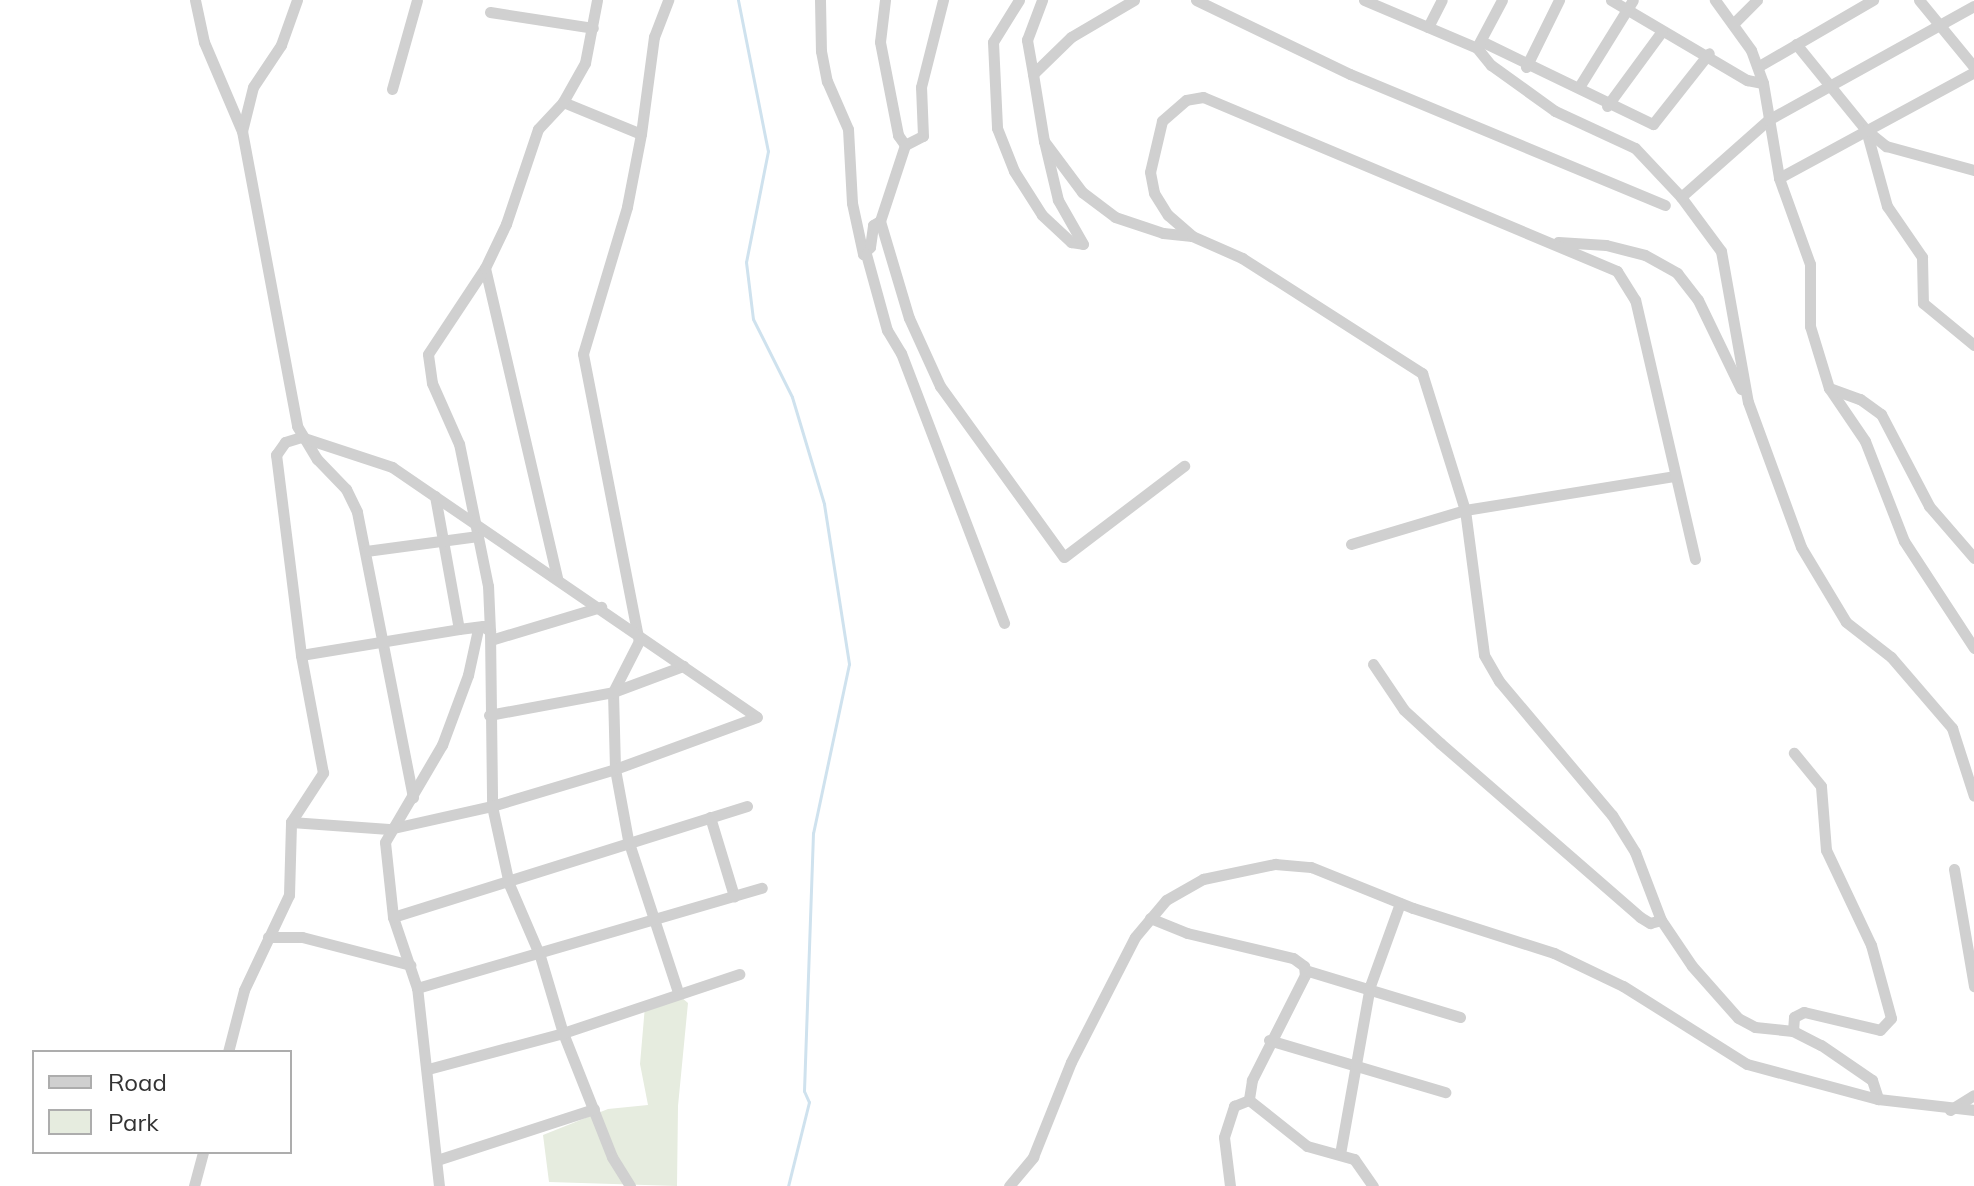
<!DOCTYPE html>
<style>
body{margin:0}
#map{position:relative;width:1974px;height:1186px;overflow:hidden;background:#fff;font-family:Mulish,sans-serif}
div>[style]{position:absolute}
[style*='--x']{left:calc(var(--x)*1px);top:calc(var(--y)*1px);width:calc(var(--w)*1px);rotate:calc(var(--a)*1deg)}
.green>*{inset:0;background:#e6ecdf}
.stream>*{height:3px;margin:-1.5px;padding:0 1.5px;transform-origin:1.5px;border-radius:1.5px;background:#cfe2ee}
.minor>*{height:11px;margin:-5.5px;padding:0 5.5px;transform-origin:5.5px;border-radius:5.5px;background:#d0d0d0}
span{translate:-50% -50%;white-space:nowrap;text-align:center;line-height:1.15;-webkit-text-stroke:8px #fff;paint-order:stroke}
.legend{position:absolute;left:32px;top:1050px;width:260px;height:104px;box-sizing:border-box;background:#fff;border:2px solid #adadad;margin:0;padding:10px 14px;list-style:none;font-size:24px;color:#333}
.legend li{display:flex;align-items:center;gap:16px;height:40px}
.legend b{width:40px;border:2px solid #adadad}
</style>
<div id="map">
<div class="green">
<i style="clip-path:polygon(681px 997px,688px 1003px,678px 1106px,677px 1186px,549px 1182px,543px 1135px,608px 1109px,648px 1105px,640px 1064px,645px 1006px)"></i>
</div>
<div class="stream">
<i style="--x:738;--y:0;--w:154;--a:78.8"></i>
<i style="--x:768;--y:151;--w:113;--a:101.2"></i>
<i style="--x:746;--y:262;--w:57;--a:83"></i>
<i style="--x:753;--y:319;--w:87;--a:63.4"></i>
<i style="--x:792;--y:397;--w:112;--a:73.3"></i>
<i style="--x:824;--y:504;--w:162;--a:81.1"></i>
<i style="--x:849;--y:664;--w:173;--a:102"></i>
<i style="--x:813;--y:833;--w:258;--a:92"></i>
<i style="--x:804;--y:1091;--w:12;--a:66"></i>
<i style="--x:809;--y:1102;--w:87;--a:104"></i>
</div>
<div class="minor">
<i style="--x:195;--y:0;--w:43;--a:77.9"></i>
<i style="--x:204;--y:42;--w:97;--a:66.9"></i>
<i style="--x:297;--y:0;--w:48;--a:109.6"></i>
<i style="--x:281;--y:45;--w:50;--a:123.7"></i>
<i style="--x:253;--y:87;--w:45;--a:104"></i>
<i style="--x:242;--y:131;--w:300;--a:79.4"></i>
<i style="--x:297;--y:426;--w:39;--a:59"></i>
<i style="--x:317;--y:459;--w:42;--a:46"></i>
<i style="--x:346;--y:489;--w:25;--a:64"></i>
<i style="--x:357;--y:512;--w:291;--a:78.9"></i>
<i style="--x:820;--y:0;--w:51;--a:88.9"></i>
<i style="--x:821;--y:51;--w:31;--a:79"></i>
<i style="--x:827;--y:81;--w:52;--a:66.4"></i>
<i style="--x:848;--y:129;--w:74;--a:86.9"></i>
<i style="--x:852;--y:203;--w:52;--a:77.8"></i>
<i style="--x:863;--y:254;--w:10;--a:-45"></i>
<i style="--x:870;--y:247;--w:22;--a:-82"></i>
<i style="--x:873;--y:225;--w:8;--a:-30"></i>
<i style="--x:885;--y:0;--w:42;--a:96.8"></i>
<i style="--x:880;--y:42;--w:95;--a:79"></i>
<i style="--x:898;--y:135;--w:12;--a:55"></i>
<i style="--x:905;--y:145;--w:20;--a:-27"></i>
<i style="--x:923;--y:136;--w:49;--a:-92.3"></i>
<i style="--x:921;--y:87;--w:90;--a:-75.8"></i>
<i style="--x:1019;--y:0;--w:49;--a:121.8"></i>
<i style="--x:993;--y:42;--w:86;--a:87.3"></i>
<i style="--x:997;--y:128;--w:46;--a:68.4"></i>
<i style="--x:1014;--y:171;--w:52;--a:57.5"></i>
<i style="--x:1042;--y:215;--w:40;--a:43"></i>
<i style="--x:1071;--y:242;--w:12;--a:9"></i>
<i style="--x:1083;--y:244;--w:51;--a:-119.6"></i>
<i style="--x:1058;--y:200;--w:61;--a:-103.3"></i>
<i style="--x:1134;--y:0;--w:73;--a:149.6"></i>
<i style="--x:1071;--y:37;--w:53;--a:135.8"></i>
<i style="--x:1033;--y:74;--w:68;--a:80.7"></i>
<i style="--x:1044;--y:141;--w:64;--a:53.3"></i>
<i style="--x:1082;--y:192;--w:41;--a:37.1"></i>
<i style="--x:1115;--y:217;--w:51;--a:18.4"></i>
<i style="--x:1163;--y:233;--w:29;--a:6"></i>
<i style="--x:1196;--y:0;--w:171;--a:25.7"></i>
<i style="--x:1350;--y:74;--w:341;--a:22.6"></i>
<i style="--x:1364;--y:0;--w:123;--a:23"></i>
<i style="--x:1477;--y:48;--w:22;--a:51"></i>
<i style="--x:1491;--y:65;--w:79;--a:35.7"></i>
<i style="--x:1555;--y:111;--w:88;--a:24.8"></i>
<i style="--x:1635;--y:148;--w:67;--a:46.8"></i>
<i style="--x:1681;--y:197;--w:67;--a:53.5"></i>
<i style="--x:1721;--y:251;--w:153;--a:79.9"></i>
<i style="--x:1748;--y:402;--w:154;--a:69.9"></i>
<i style="--x:1801;--y:547;--w:87;--a:59"></i>
<i style="--x:1846;--y:622;--w:57;--a:37.9"></i>
<i style="--x:1891;--y:657;--w:94;--a:49.3"></i>
<i style="--x:1952;--y:728;--w:71;--a:72.1"></i>
<i style="--x:1611;--y:0;--w:158;--a:30.5"></i>
<i style="--x:1747;--y:80;--w:16;--a:11"></i>
<i style="--x:1763;--y:83;--w:35;--a:-110"></i>
<i style="--x:1751;--y:50;--w:62;--a:-125.8"></i>
<i style="--x:1919;--y:0;--w:87;--a:50.6"></i>
<i style="--x:490;--y:12;--w:104;--a:8.8"></i>
<i style="--x:1733;--y:24;--w:34;--a:-45"></i>
<i style="--x:1428;--y:27;--w:30;--a:-63"></i>
<i style="--x:1481;--y:41;--w:191;--a:25.8"></i>
<i style="--x:1653;--y:124;--w:90;--a:-51.7"></i>
<i style="--x:1796;--y:44;--w:111;--a:50.9"></i>
<i style="--x:1866;--y:130;--w:26;--a:39"></i>
<i style="--x:1886;--y:146;--w:91;--a:15.3"></i>
<i style="--x:1477;--y:47;--w:53;--a:-62"></i>
<i style="--x:1759;--y:66;--w:132;--a:-30.1"></i>
<i style="--x:1526;--y:67;--w:75;--a:-63.8"></i>
<i style="--x:1033;--y:74;--w:35;--a:-100"></i>
<i style="--x:1027;--y:40;--w:43;--a:-69.4"></i>
<i style="--x:1763;--y:83;--w:96;--a:80.4"></i>
<i style="--x:1779;--y:178;--w:91;--a:70.2"></i>
<i style="--x:1810;--y:264;--w:62;--a:90"></i>
<i style="--x:1810;--y:326;--w:65;--a:73"></i>
<i style="--x:1829;--y:388;--w:64;--a:55.8"></i>
<i style="--x:1865;--y:441;--w:107;--a:68.7"></i>
<i style="--x:1904;--y:541;--w:128;--a:56.8"></i>
<i style="--x:1579;--y:87;--w:102;--a:-58.2"></i>
<i style="--x:392;--y:89;--w:92;--a:-74.3"></i>
<i style="--x:563;--y:102;--w:84;--a:22.3"></i>
<i style="--x:641;--y:134;--w:98;--a:-82.4"></i>
<i style="--x:654;--y:37;--w:40;--a:-69"></i>
<i style="--x:1607;--y:106;--w:93;--a:-53.7"></i>
<i style="--x:1866;--y:130;--w:79;--a:74.6"></i>
<i style="--x:1887;--y:206;--w:62;--a:55.5"></i>
<i style="--x:1922;--y:257;--w:46;--a:88.8"></i>
<i style="--x:1923;--y:303;--w:66;--a:39.5"></i>
<i style="--x:641;--y:134;--w:74;--a:100.9"></i>
<i style="--x:627;--y:207;--w:153;--a:106.7"></i>
<i style="--x:583;--y:354;--w:292;--a:79"></i>
<i style="--x:639;--y:641;--w:57;--a:117"></i>
<i style="--x:613;--y:692;--w:77;--a:88.5"></i>
<i style="--x:615;--y:769;--w:72;--a:79.6"></i>
<i style="--x:628;--y:840;--w:160;--a:71.8"></i>
<i style="--x:905;--y:145;--w:80;--a:108.2"></i>
<i style="--x:880;--y:221;--w:101;--a:73.4"></i>
<i style="--x:909;--y:318;--w:75;--a:65.5"></i>
<i style="--x:940;--y:386;--w:211;--a:54.1"></i>
<i style="--x:1064;--y:557;--w:151;--a:-37.2"></i>
<i style="--x:1779;--y:178;--w:222;--a:-28.5"></i>
<i style="--x:1681;--y:197;--w:116;--a:-41.5"></i>
<i style="--x:1768;--y:120;--w:235;--a:-29"></i>
<i style="--x:1558;--y:242;--w:48;--a:3.6"></i>
<i style="--x:1606;--y:245;--w:40;--a:14.4"></i>
<i style="--x:1645;--y:255;--w:37;--a:29"></i>
<i style="--x:1677;--y:273;--w:34;--a:52"></i>
<i style="--x:1698;--y:300;--w:99;--a:64.2"></i>
<i style="--x:866;--y:254;--w:79;--a:74.6"></i>
<i style="--x:887;--y:330;--w:27;--a:59"></i>
<i style="--x:901;--y:353;--w:289;--a:69.1"></i>
<i style="--x:485;--y:268;--w:318;--a:76.9"></i>
<i style="--x:1829;--y:388;--w:33;--a:20"></i>
<i style="--x:1860;--y:399;--w:26;--a:36"></i>
<i style="--x:1881;--y:414;--w:104;--a:62.4"></i>
<i style="--x:1929;--y:506;--w:69;--a:49.1"></i>
<i style="--x:435;--y:496;--w:135;--a:79.8"></i>
<i style="--x:1351;--y:544;--w:119;--a:-16.6"></i>
<i style="--x:1465;--y:510;--w:213;--a:-9.2"></i>
<i style="--x:366;--y:551;--w:113;--a:-7.6"></i>
<i style="--x:1695;--y:559;--w:266;--a:-103"></i>
<i style="--x:1635;--y:300;--w:34;--a:-122"></i>
<i style="--x:1617;--y:271;--w:449;--a:-157.2"></i>
<i style="--x:1203;--y:97;--w:17;--a:170"></i>
<i style="--x:1186;--y:100;--w:32;--a:139"></i>
<i style="--x:1162;--y:121;--w:52;--a:103.2"></i>
<i style="--x:1150;--y:172;--w:21;--a:79"></i>
<i style="--x:1154;--y:193;--w:26;--a:58"></i>
<i style="--x:1168;--y:215;--w:32;--a:41"></i>
<i style="--x:1192;--y:236;--w:55;--a:23.7"></i>
<i style="--x:1242;--y:258;--w:214;--a:32.6"></i>
<i style="--x:1422;--y:373;--w:144;--a:72.6"></i>
<i style="--x:1465;--y:510;--w:146;--a:82.5"></i>
<i style="--x:1484;--y:655;--w:30;--a:60"></i>
<i style="--x:1499;--y:681;--w:175;--a:49.9"></i>
<i style="--x:1612;--y:815;--w:44;--a:58.1"></i>
<i style="--x:1635;--y:852;--w:73;--a:69.1"></i>
<i style="--x:1661;--y:920;--w:55;--a:56"></i>
<i style="--x:1692;--y:966;--w:69;--a:48.5"></i>
<i style="--x:1738;--y:1018;--w:19;--a:28"></i>
<i style="--x:1755;--y:1027;--w:38;--a:6"></i>
<i style="--x:1793;--y:1031;--w:31;--a:27"></i>
<i style="--x:1821;--y:1045;--w:62;--a:34.5"></i>
<i style="--x:1872;--y:1080;--w:20;--a:72"></i>
<i style="--x:490;--y:631;--w:45;--a:-92.5"></i>
<i style="--x:488;--y:586;--w:145;--a:-101.5"></i>
<i style="--x:459;--y:444;--w:67;--a:-113.9"></i>
<i style="--x:432;--y:383;--w:29;--a:-98"></i>
<i style="--x:428;--y:354;--w:103;--a:-56.5"></i>
<i style="--x:485;--y:268;--w:49;--a:-64.5"></i>
<i style="--x:506;--y:224;--w:100;--a:-71.4"></i>
<i style="--x:538;--y:129;--w:37;--a:-47"></i>
<i style="--x:563;--y:102;--w:45;--a:-60.6"></i>
<i style="--x:585;--y:63;--w:64;--a:-79.2"></i>
<i style="--x:494;--y:639;--w:112;--a:-16.7"></i>
<i style="--x:301;--y:655;--w:160;--a:-9.3"></i>
<i style="--x:459;--y:629;--w:24;--a:-7"></i>
<i style="--x:483;--y:626;--w:9;--a:36"></i>
<i style="--x:490;--y:631;--w:175;--a:89.3"></i>
<i style="--x:492;--y:806;--w:80;--a:77.7"></i>
<i style="--x:509;--y:884;--w:78;--a:66.7"></i>
<i style="--x:540;--y:956;--w:80;--a:73.4"></i>
<i style="--x:563;--y:1033;--w:133;--a:68.4"></i>
<i style="--x:612;--y:1157;--w:34;--a:58"></i>
<i style="--x:1373;--y:664;--w:55;--a:56"></i>
<i style="--x:1404;--y:710;--w:49;--a:42.5"></i>
<i style="--x:1440;--y:743;--w:265;--a:41"></i>
<i style="--x:1640;--y:917;--w:12;--a:31"></i>
<i style="--x:1650;--y:923;--w:11;--a:-15"></i>
<i style="--x:489;--y:715;--w:126;--a:-10.5"></i>
<i style="--x:613;--y:692;--w:75;--a:-20.4"></i>
<i style="--x:710;--y:817;--w:83;--a:73.1"></i>
<i style="--x:291;--y:822;--w:98;--a:4.1"></i>
<i style="--x:389;--y:829;--w:106;--a:-12.6"></i>
<i style="--x:492;--y:806;--w:128;--a:-16.7"></i>
<i style="--x:615;--y:769;--w:151;--a:-20.1"></i>
<i style="--x:1954;--y:869;--w:119;--a:80.3"></i>
<i style="--x:393;--y:917;--w:371;--a:-17.4"></i>
<i style="--x:1150;--y:918;--w:40;--a:22"></i>
<i style="--x:1187;--y:933;--w:109;--a:13.3"></i>
<i style="--x:1293;--y:958;--w:14;--a:36"></i>
<i style="--x:1304;--y:966;--w:9;--a:84"></i>
<i style="--x:1305;--y:975;--w:118;--a:116.8"></i>
<i style="--x:1252;--y:1080;--w:20;--a:99"></i>
<i style="--x:1249;--y:1100;--w:74;--a:38.4"></i>
<i style="--x:1307;--y:1146;--w:49;--a:15.5"></i>
<i style="--x:1354;--y:1159;--w:33;--a:55"></i>
<i style="--x:268;--y:937;--w:34;--a:0"></i>
<i style="--x:302;--y:937;--w:112;--a:14.5"></i>
<i style="--x:1305;--y:970;--w:162;--a:16.9"></i>
<i style="--x:417;--y:988;--w:359;--a:-16.2"></i>
<i style="--x:1793;--y:1031;--w:14;--a:-86"></i>
<i style="--x:1794;--y:1017;--w:11;--a:-27"></i>
<i style="--x:1804;--y:1012;--w:78;--a:13.3"></i>
<i style="--x:1880;--y:1030;--w:16;--a:-47"></i>
<i style="--x:1891;--y:1018;--w:76;--a:-105.3"></i>
<i style="--x:1871;--y:945;--w:105;--a:-115.3"></i>
<i style="--x:1826;--y:850;--w:64;--a:-94.5"></i>
<i style="--x:1821;--y:786;--w:43;--a:-129.3"></i>
<i style="--x:1269;--y:1040;--w:184;--a:16.5"></i>
<i style="--x:228;--y:1052;--w:64;--a:-75.5"></i>
<i style="--x:244;--y:990;--w:105;--a:-64.7"></i>
<i style="--x:289;--y:895;--w:73;--a:-88.4"></i>
<i style="--x:291;--y:822;--w:59;--a:-56.9"></i>
<i style="--x:323;--y:773;--w:120;--a:-100.6"></i>
<i style="--x:301;--y:655;--w:202;--a:-97.1"></i>
<i style="--x:276;--y:455;--w:16;--a:-55"></i>
<i style="--x:285;--y:442;--w:17;--a:-17"></i>
<i style="--x:301;--y:437;--w:96;--a:18.2"></i>
<i style="--x:392;--y:467;--w:442;--a:34.4"></i>
<i style="--x:428;--y:1069;--w:140;--a:-14.9"></i>
<i style="--x:563;--y:1033;--w:186;--a:-18.5"></i>
<i style="--x:1950;--y:1110;--w:28;--a:-32"></i>
<i style="--x:1340;--y:1154;--w:171;--a:-79.9"></i>
<i style="--x:1370;--y:986;--w:88;--a:-70.1"></i>
<i style="--x:437;--y:1160;--w:165;--a:-18"></i>
<i style="--x:194;--y:1186;--w:35;--a:-75"></i>
<i style="--x:439;--y:1186;--w:199;--a:-96.3"></i>
<i style="--x:417;--y:988;--w:75;--a:-108.7"></i>
<i style="--x:393;--y:917;--w:75;--a:-96.1"></i>
<i style="--x:385;--y:842;--w:113;--a:-59.6"></i>
<i style="--x:442;--y:745;--w:75;--a:-69.6"></i>
<i style="--x:468;--y:675;--w:47;--a:-77.7"></i>
<i style="--x:1009;--y:1186;--w:38;--a:-50"></i>
<i style="--x:1033;--y:1157;--w:102;--a:-68.2"></i>
<i style="--x:1071;--y:1062;--w:140;--a:-62.9"></i>
<i style="--x:1135;--y:937;--w:48;--a:-50"></i>
<i style="--x:1166;--y:900;--w:43;--a:-29.6"></i>
<i style="--x:1203;--y:879;--w:74;--a:-11.8"></i>
<i style="--x:1275;--y:864;--w:36;--a:5"></i>
<i style="--x:1311;--y:867;--w:110;--a:21.9"></i>
<i style="--x:1413;--y:908;--w:148;--a:17.7"></i>
<i style="--x:1554;--y:953;--w:76;--a:25.6"></i>
<i style="--x:1623;--y:986;--w:146;--a:32.2"></i>
<i style="--x:1747;--y:1064;--w:136;--a:15"></i>
<i style="--x:1878;--y:1099;--w:97;--a:6.5"></i>
<i style="--x:1230;--y:1186;--w:49;--a:-97"></i>
<i style="--x:1224;--y:1137;--w:33;--a:-72"></i>
<i style="--x:1234;--y:1106;--w:16;--a:-22"></i>
</div>
<ul class="legend">
<li><b style="height:10px;background:#d0d0d0"></b>Road</li>
<li><b style="height:22px;background:#e6ecdf"></b>Park</li>
</ul>
</div>
